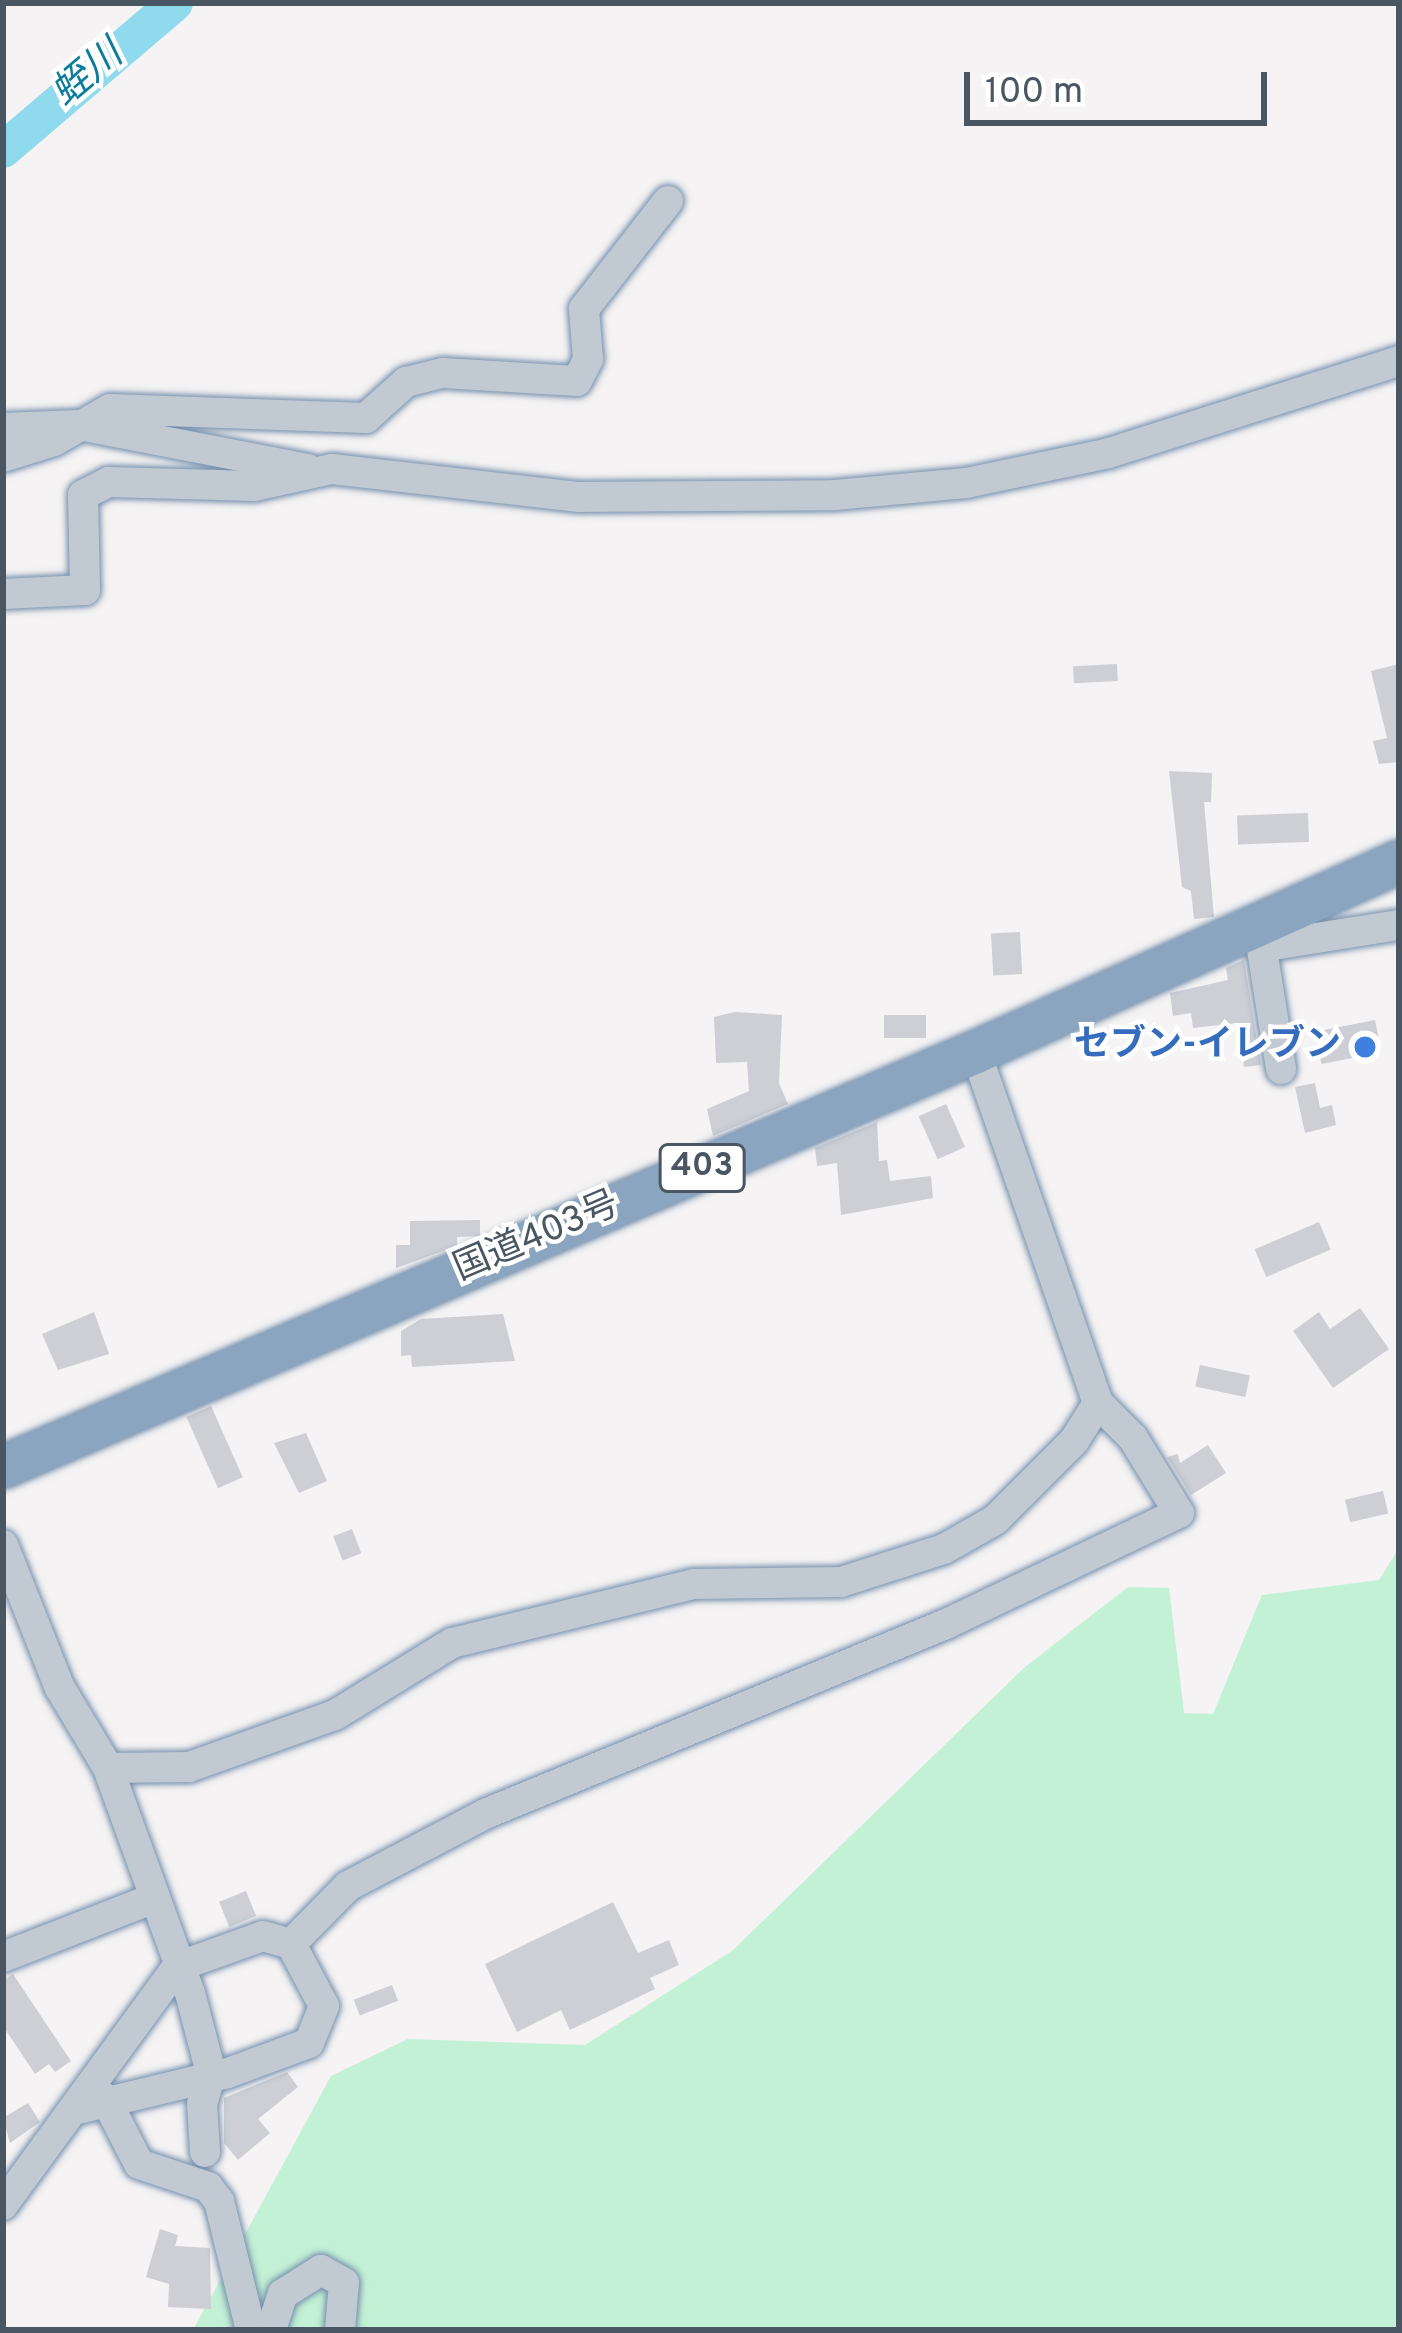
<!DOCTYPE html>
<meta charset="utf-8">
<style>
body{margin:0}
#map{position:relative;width:1402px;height:2333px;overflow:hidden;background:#f5f3f3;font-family:Overpass,"Noto Sans JP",sans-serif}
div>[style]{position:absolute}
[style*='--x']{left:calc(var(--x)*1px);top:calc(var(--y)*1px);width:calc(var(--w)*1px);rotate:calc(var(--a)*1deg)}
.green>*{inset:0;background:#c3f1d5}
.river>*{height:36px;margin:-18px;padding:0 18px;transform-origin:18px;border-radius:18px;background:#90daee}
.building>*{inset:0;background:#cdcfd5;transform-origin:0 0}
.roads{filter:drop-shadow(0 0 3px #7690ad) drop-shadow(0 0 3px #7690ad)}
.minor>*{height:30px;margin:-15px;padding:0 15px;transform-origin:15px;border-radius:15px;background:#c1cad2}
.highway>*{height:42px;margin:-21px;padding:0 21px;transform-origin:21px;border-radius:21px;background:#8ba5c1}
.dots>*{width:33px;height:33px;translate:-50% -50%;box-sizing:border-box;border:6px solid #fff;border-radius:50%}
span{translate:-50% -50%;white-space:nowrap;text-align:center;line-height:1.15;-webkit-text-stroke:9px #fff;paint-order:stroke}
.shield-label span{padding:3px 9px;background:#fff;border:3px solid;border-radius:9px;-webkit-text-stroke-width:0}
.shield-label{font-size:33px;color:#4a5661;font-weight:700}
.shop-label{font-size:36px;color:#366cbe;font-weight:700}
.right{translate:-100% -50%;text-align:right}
.street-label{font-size:36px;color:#4a5661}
.water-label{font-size:39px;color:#0c7c9b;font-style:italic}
.frame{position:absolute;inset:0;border:6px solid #4a5661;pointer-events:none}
.scale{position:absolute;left:964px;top:72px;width:303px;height:54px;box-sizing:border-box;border:6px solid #4a5661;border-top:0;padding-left:15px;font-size:36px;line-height:42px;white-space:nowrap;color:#4a5661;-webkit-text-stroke:9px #fff;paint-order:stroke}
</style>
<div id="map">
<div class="green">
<i style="clip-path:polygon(1399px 1548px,1399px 2330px,193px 2330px,331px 2076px,408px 2039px,585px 2045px,732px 1951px,1025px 1667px,1128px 1587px,1169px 1588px,1184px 1713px,1213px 1714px,1262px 1595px,1379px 1580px)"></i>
</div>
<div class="river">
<i style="--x:3;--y:150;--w:226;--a:-40.5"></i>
</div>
<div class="building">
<i style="left:1117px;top:664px;width:17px;height:44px;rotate:87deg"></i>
<i style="clip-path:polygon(1399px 664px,1399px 762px,1379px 764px,1373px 741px,1387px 738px,1371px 671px)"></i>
<i style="clip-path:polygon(1169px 771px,1212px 773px,1211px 802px,1204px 802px,1214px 917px,1194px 919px,1191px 891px,1182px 887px)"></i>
<i style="left:1308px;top:813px;width:29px;height:71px;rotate:88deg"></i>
<i style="left:1020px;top:932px;width:42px;height:29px;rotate:87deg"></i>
<i style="clip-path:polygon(1244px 960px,1261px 1065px,1244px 1067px,1237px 1023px,1193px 1028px,1191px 1013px,1173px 1016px,1170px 993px,1228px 980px,1226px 968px)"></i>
<i style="clip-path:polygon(735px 1012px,782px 1015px,779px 1083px,788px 1104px,713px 1136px,707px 1109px,749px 1091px,747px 1062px,716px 1063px,714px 1017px)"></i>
<i style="left:884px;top:1015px;width:42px;height:23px"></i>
<i style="left:1375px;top:1020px;width:33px;height:61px;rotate:79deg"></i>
<i style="clip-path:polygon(1315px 1083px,1320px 1108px,1332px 1105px,1336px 1125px,1305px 1133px,1295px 1087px)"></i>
<i style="left:946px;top:1104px;width:47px;height:30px;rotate:66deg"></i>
<i style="clip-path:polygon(877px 1122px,879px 1161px,887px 1160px,890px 1181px,931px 1176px,933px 1198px,841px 1215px,837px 1163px,817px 1166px,815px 1148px)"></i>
<i style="clip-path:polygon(480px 1220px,480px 1236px,457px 1237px,457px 1246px,396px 1268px,396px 1245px,410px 1245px,410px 1221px)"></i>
<i style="left:1319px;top:1222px;width:30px;height:70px;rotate:67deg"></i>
<i style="clip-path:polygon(1360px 1308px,1389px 1349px,1333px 1388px,1293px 1331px,1319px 1312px,1330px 1329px)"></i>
<i style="clip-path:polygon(94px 1312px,109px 1354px,58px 1370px,42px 1334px)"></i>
<i style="clip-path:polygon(503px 1314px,515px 1361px,412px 1367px,411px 1355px,401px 1356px,401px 1331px,421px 1319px)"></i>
<i style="left:1200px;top:1365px;width:51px;height:22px;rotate:12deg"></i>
<i style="left:211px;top:1406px;width:78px;height:27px;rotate:66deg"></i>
<i style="clip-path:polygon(306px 1433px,327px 1481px,299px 1493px,274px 1443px)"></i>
<i style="clip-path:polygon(1208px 1445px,1226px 1473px,1191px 1495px,1167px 1457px,1178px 1454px,1180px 1463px)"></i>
<i style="left:1383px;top:1491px;width:23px;height:39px;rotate:77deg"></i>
<i style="left:352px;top:1529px;width:26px;height:20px;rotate:69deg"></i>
<i style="left:246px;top:1891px;width:27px;height:29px;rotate:68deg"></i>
<i style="clip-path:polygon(613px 1902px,638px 1953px,669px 1940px,679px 1965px,650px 1978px,655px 1989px,570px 2030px,561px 2010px,517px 2032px,485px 1964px)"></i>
<i style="clip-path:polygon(13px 1974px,71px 2061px,55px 2072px,49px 2064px,35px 2074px,3px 2026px,3px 1981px)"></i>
<i style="left:392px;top:1985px;width:17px;height:41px;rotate:69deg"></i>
<i style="clip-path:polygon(287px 2072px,298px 2087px,258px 2119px,270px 2133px,238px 2160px,224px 2143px,224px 2098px)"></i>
<i style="clip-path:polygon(28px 2103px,40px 2122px,10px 2143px,3px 2118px)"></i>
<i style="clip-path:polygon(160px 2229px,178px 2235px,175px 2246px,210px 2248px,211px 2309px,168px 2307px,169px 2284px,146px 2277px)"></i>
</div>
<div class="roads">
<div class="minor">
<i style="--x:3;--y:428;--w:76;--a:-2.3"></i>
<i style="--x:79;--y:425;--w:233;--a:10.9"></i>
<i style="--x:3;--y:457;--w:53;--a:-17.4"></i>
<i style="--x:54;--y:441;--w:64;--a:-29.7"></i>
<i style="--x:110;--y:409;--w:256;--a:2"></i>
<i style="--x:366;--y:418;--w:54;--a:-42"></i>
<i style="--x:406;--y:382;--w:38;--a:-14"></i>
<i style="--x:443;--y:373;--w:134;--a:3.4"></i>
<i style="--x:577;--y:381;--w:25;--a:-63"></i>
<i style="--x:588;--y:359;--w:50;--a:-94.6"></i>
<i style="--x:584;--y:309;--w:137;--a:-52.1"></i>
<i style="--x:3;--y:594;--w:82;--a:-2.8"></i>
<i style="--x:85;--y:590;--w:95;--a:-91.2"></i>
<i style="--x:83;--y:495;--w:29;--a:-27"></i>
<i style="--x:109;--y:482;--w:145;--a:1.6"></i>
<i style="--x:254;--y:486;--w:80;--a:-12.3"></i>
<i style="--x:332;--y:469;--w:249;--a:6.5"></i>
<i style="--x:579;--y:497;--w:256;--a:-0.4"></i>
<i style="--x:835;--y:495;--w:132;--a:-5.2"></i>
<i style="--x:966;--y:483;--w:146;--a:-11.8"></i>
<i style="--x:1109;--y:453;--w:304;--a:-17.6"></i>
<i style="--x:1258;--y:925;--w:146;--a:80.9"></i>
<i style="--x:1266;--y:946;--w:135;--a:-9"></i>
<i style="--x:3;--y:1545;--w:154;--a:68.3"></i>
<i style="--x:60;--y:1688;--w:93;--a:59"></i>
<i style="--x:108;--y:1768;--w:239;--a:70"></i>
<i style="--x:190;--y:1993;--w:83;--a:75.3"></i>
<i style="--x:211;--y:2073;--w:32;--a:106"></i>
<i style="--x:202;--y:2104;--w:48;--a:86.4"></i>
<i style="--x:108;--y:1768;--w:81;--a:-0.7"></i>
<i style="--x:189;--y:1767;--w:155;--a:-19.6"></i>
<i style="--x:335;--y:1715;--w:137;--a:-31.6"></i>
<i style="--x:452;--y:1643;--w:249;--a:-13.7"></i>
<i style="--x:694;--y:1584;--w:147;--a:-0.8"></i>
<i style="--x:841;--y:1582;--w:108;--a:-17.8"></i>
<i style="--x:944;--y:1549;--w:59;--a:-29.6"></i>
<i style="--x:995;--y:1520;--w:112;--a:-45"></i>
<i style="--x:1074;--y:1441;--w:45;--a:-57.7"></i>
<i style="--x:3;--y:1957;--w:162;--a:-21.3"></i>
<i style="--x:105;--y:2098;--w:74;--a:62.7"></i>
<i style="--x:139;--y:2164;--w:73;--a:18.4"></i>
<i style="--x:208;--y:2187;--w:18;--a:52"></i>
<i style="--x:219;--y:2201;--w:133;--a:76.1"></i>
<i style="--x:74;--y:2110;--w:158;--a:-13.5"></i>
<i style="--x:228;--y:2073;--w:86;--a:-20.3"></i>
<i style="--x:309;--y:2043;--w:40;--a:-68"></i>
<i style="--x:324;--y:2006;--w:70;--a:-118"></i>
<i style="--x:3;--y:2205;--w:295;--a:-53.8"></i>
<i style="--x:177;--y:1967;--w:91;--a:-19.8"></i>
<i style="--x:263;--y:1936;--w:29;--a:16"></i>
<i style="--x:291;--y:1944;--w:81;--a:-45.5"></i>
<i style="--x:348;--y:1886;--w:155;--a:-27.7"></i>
<i style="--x:485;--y:1814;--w:499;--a:-22.4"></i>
<i style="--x:946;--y:1624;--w:258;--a:-25.5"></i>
<i style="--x:1179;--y:1513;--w:88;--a:-121.5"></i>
<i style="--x:1133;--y:1438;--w:49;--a:-135"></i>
<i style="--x:1098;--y:1403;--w:372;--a:-109.2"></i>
<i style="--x:271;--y:2330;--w:38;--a:-72"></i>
<i style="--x:283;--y:2294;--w:45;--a:-32.3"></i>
<i style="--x:321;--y:2270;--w:26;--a:29"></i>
<i style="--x:344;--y:2283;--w:47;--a:94.9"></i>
</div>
<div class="highway">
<i style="--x:3;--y:1467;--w:1058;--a:-23.1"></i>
<i style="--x:976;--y:1052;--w:464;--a:-24.2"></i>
</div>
</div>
<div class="dots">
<i style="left:1365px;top:1047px;background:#3f7fe0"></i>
</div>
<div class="shield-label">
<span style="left:702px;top:1168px">403</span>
</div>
<div class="shop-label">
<span class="right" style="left:1341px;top:1047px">セブン-イレブン</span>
</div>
<div class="street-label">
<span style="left:537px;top:1238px;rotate:-23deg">国道403号</span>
</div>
<div class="water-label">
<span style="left:89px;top:76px;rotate:-40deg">蛭川</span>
</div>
<div class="frame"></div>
<div class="scale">100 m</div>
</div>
